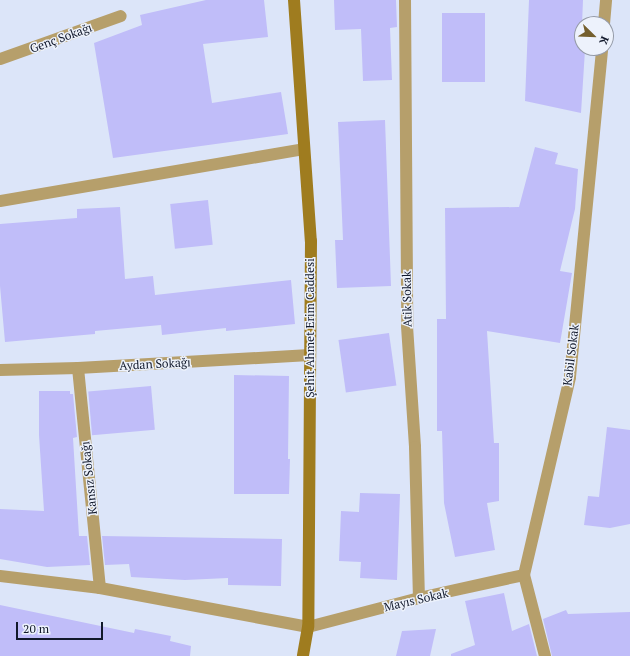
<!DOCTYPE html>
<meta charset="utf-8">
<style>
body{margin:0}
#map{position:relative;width:630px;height:656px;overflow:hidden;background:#dce5f9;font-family:"PT Serif",serif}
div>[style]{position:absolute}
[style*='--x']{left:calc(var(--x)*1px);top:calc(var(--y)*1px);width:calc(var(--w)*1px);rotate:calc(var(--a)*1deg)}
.building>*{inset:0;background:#c0bdf9;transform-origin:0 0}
.street>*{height:12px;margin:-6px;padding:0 6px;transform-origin:6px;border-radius:6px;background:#b69f6b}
.secondary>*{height:12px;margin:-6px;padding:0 6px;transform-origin:6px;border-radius:6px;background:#9f7c1f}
span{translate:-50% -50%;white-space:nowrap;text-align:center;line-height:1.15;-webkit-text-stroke:3px #edf2fc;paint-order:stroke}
.street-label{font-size:12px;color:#12192b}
.north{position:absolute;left:574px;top:16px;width:40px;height:40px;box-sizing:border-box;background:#edf2fc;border:1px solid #959ba8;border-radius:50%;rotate:113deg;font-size:11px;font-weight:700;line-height:16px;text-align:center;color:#12192b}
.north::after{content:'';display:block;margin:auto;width:14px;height:18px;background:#745f2e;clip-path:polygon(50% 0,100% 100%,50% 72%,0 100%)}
.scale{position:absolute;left:16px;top:622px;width:87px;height:18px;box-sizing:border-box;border:2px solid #12192b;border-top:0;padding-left:5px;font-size:12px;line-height:14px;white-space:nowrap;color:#12192b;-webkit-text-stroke:3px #edf2fc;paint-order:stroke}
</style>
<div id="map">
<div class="building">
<i style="clip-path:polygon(206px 0,264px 0,268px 37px,203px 44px,212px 103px,281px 92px,288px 134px,113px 158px,94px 43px,142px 25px,140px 15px)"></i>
<i style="clip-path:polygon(334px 0,396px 0,397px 27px,390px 28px,392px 80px,363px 81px,361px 29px,335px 30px)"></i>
<i style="clip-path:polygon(529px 0,583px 0,581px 50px,585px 50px,581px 113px,525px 101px)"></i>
<i style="left:442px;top:13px;width:43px;height:69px"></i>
<i style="clip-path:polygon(385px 120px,391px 286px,337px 288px,335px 240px,343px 240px,338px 122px)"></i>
<i style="clip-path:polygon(535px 147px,558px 153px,555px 164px,578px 169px,575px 209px,560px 271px,572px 273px,560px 343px,487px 331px,494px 443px,499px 443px,499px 501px,487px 503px,495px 550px,455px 557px,444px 503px,442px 431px,437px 431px,437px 319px,446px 319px,445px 208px,519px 207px)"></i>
<i style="left:208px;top:200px;width:45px;height:38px;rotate:84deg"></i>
<i style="clip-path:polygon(120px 207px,125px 279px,153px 276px,155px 295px,291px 280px,295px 324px,226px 331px,226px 328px,162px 335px,161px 325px,95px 331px,95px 334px,5px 342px,0 286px,0 224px,77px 218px,77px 209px)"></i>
<i style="left:389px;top:333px;width:53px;height:51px;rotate:82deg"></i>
<i style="clip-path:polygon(234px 375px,289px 376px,288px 459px,290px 459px,289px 494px,234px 494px)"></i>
<i style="left:151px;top:386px;width:44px;height:63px;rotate:85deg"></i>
<i style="clip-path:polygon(39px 391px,70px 391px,70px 394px,73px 394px,77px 437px,73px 438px,79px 536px,87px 536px,90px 565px,47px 567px,0 559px,0 509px,44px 511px,39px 435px)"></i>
<i style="clip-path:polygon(607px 427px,630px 430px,630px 524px,610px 528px,584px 525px,588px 496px,599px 497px)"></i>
<i style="clip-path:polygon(360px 493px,400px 494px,397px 580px,360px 578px,361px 562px,339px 561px,341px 511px,359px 512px)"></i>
<i style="clip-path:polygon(102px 536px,282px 539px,281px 586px,228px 585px,228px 578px,185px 580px,131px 577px,129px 564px,105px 565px)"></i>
<i style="clip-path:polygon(504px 593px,512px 631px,529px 624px,537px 656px,451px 656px,451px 654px,475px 645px,465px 601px)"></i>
<i style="clip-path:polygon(0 605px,134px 633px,135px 629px,171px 636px,170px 641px,191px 646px,190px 656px,0 656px)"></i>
<i style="clip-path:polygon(566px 610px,568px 614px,630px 612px,630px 656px,552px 656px,543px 619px)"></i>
<i style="clip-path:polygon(436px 629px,430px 656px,396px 656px,402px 631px)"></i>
</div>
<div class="street">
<i style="--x:405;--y:0;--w:326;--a:89.6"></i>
<i style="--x:407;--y:326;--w:121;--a:86.2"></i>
<i style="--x:415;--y:447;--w:151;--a:88.5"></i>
<i style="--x:604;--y:24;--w:24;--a:-85"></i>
<i style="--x:0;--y:59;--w:128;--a:-19.6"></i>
<i style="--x:0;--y:201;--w:308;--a:-9.7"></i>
<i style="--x:78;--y:368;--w:221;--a:84.3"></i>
<i style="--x:0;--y:370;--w:78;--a:-1.5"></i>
<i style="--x:78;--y:368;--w:232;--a:-3.2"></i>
<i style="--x:0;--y:576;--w:101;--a:6.8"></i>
<i style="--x:100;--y:588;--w:212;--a:10.6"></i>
<i style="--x:308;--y:627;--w:115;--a:-14.6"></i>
<i style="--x:419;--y:598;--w:107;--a:-12.4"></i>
<i style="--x:545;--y:656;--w:84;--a:-104.5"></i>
<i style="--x:524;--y:575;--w:203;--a:-76.9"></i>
<i style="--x:570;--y:377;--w:331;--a:-84.4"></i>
</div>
<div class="secondary">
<i style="--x:294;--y:0;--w:242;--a:86"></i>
<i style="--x:311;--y:241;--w:386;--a:90.4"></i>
<i style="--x:308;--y:627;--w:29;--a:100"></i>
</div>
<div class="street-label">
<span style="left:61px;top:38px;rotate:-20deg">Genç Sokağı</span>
<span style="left:407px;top:299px;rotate:-91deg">Atik Sokak</span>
<span style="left:310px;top:328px;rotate:-90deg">Şehit Ahmet Erim Caddesi</span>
<span style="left:571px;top:355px;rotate:-83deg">Kabil Sokak</span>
<span style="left:155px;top:364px;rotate:-3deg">Aydan Sokağı</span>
<span style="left:89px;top:478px;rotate:-96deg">Kansız Sokağı</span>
<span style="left:416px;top:600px;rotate:-13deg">Mayıs Sokak</span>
</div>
<div class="north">K</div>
<div class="scale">20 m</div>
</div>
